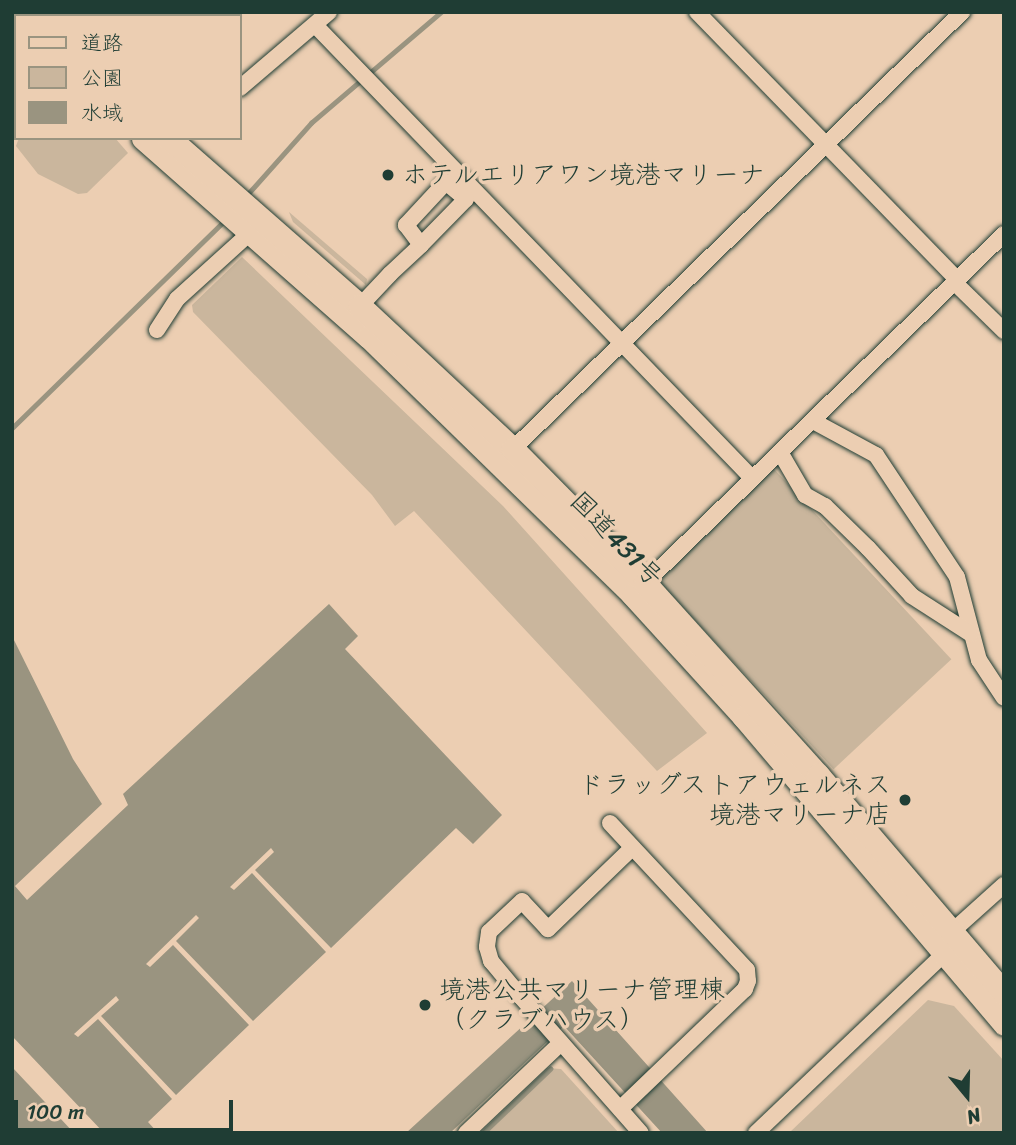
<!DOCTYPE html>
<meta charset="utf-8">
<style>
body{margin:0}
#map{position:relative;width:1016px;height:1145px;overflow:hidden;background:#ecceb2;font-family:Sriracha,"Klee One",sans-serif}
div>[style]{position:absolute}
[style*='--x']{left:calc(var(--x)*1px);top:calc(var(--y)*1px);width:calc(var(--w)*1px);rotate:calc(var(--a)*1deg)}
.green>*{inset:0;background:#cab69d;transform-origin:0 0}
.water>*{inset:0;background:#9a9480}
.stream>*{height:4.5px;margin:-2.25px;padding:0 2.25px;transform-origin:2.25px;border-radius:2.25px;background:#9a9480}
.roads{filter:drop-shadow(0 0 2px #1f3d34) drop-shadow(0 0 2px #1f3d34)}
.minor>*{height:16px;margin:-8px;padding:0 8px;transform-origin:8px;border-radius:8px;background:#ecceb2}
.highway>*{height:23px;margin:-11.5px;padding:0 11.5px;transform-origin:11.5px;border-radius:11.5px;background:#ecceb2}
.dots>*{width:19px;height:19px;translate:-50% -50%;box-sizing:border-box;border:4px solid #ecceb2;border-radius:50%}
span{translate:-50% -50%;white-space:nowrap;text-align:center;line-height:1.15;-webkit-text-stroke:7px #ecceb2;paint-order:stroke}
.poi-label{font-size:26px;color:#1f3d34}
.left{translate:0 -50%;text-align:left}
.right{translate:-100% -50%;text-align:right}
.street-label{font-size:26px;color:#1f3d34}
.frame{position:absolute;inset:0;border:14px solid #1f3d34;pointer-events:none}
.legend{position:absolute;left:14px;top:14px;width:228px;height:126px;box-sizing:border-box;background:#ecceb2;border:2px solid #9a9480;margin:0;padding:9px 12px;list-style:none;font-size:21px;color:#1f3d34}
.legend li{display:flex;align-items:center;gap:14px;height:35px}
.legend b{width:35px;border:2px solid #9a9480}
.north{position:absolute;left:932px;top:1061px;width:70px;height:70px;-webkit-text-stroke:5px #ecceb2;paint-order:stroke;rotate:161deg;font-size:19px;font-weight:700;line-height:28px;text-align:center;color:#1f3d34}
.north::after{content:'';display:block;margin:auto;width:24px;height:32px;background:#1f3d34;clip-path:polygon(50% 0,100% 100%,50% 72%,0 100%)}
.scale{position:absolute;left:14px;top:1100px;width:219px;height:32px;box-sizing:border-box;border:4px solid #1f3d34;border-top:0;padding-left:9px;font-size:21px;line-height:24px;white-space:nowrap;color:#1f3d34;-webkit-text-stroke:5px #ecceb2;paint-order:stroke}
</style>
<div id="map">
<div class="green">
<i style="clip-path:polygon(12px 46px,16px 49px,12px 117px)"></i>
<i style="clip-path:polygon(19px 138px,115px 138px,128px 153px,87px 193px,78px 194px,38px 174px,16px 146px)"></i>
<i style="clip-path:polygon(289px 212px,367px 279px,366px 285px,293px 222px)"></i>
<i style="clip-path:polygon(242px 257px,503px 506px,707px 733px,657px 771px,414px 511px,395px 526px,372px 495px,193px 312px,192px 305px)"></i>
<i style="left:772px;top:467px;width:263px;height:161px;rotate:47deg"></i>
<i style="clip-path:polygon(928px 1000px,954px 1006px,1004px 1061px,1004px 1133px,789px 1133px)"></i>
<i style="clip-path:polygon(547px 1068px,561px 1069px,619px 1133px,479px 1133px)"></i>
</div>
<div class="water">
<i style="clip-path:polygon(329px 604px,358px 636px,345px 649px,502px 815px,473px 844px,456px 828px,331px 948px,255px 870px,274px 852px,271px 848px,230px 887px,234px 890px,252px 873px,326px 952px,253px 1021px,176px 941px,199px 918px,196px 915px,146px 964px,150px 967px,173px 945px,249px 1025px,176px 1095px,101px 1016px,119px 1000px,116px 996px,74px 1034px,78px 1037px,98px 1019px,172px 1099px,148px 1122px,158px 1133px,104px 1133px,12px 1036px,12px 636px,73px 759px,102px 804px,15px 886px,27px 900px,128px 805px,123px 794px)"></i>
<i style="clip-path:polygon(572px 981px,708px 1133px,662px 1133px,564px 1026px,450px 1133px,406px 1133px)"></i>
<i style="clip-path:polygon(12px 1067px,74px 1133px,12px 1133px)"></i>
</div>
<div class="stream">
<i style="--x:246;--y:196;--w:98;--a:-48.3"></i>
<i style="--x:311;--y:123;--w:171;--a:-40.5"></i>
<i style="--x:12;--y:428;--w:299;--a:-44.3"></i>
<i style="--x:483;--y:1133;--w:93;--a:-43.7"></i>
</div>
<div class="roads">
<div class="minor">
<i style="--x:223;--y:12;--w:6;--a:39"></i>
<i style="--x:697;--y:12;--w:373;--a:45.8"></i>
<i style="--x:128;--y:16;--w:5;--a:-53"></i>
<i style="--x:315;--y:25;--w:629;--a:46.03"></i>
<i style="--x:240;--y:88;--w:117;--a:-40.5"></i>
<i style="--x:954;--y:282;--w:70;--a:44.4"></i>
<i style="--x:360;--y:306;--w:44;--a:-46.8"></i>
<i style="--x:390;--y:274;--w:42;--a:-43.1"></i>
<i style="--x:421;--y:245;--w:64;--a:-45.6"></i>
<i style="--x:466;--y:199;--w:26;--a:-140"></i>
<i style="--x:446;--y:182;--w:59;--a:132.9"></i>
<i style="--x:406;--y:225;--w:25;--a:53"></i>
<i style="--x:157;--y:330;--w:37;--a:-57"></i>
<i style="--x:177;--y:299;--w:100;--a:-42.2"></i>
<i style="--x:813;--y:421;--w:72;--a:28.4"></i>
<i style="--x:876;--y:455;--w:146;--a:56.4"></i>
<i style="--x:957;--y:577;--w:86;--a:75.2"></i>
<i style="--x:979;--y:660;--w:45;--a:56.7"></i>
<i style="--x:513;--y:449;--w:627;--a:-44.22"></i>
<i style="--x:780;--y:452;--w:50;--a:59.8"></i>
<i style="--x:805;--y:495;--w:23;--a:29"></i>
<i style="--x:825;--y:506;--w:60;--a:44.3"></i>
<i style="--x:868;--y:548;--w:65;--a:47.5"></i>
<i style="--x:912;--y:596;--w:70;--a:32.8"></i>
<i style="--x:639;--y:589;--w:509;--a:-44.2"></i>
<i style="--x:610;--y:823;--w:201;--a:47"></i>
<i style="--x:747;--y:970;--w:11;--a:85"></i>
<i style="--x:748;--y:981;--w:9;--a:111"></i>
<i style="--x:745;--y:989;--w:173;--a:136.2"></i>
<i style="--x:632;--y:848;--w:117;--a:136"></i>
<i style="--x:548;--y:929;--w:38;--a:-133"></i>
<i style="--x:522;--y:901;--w:45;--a:136.8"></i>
<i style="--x:489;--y:932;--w:15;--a:98"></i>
<i style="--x:487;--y:947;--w:15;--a:74"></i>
<i style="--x:491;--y:961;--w:47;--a:50.2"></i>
<i style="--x:521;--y:997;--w:181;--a:48.6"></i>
<i style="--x:946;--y:937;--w:78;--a:-41.9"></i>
<i style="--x:466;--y:1133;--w:131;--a:-43.5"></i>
<i style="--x:756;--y:1133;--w:269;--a:-43.6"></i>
</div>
<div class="highway">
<i style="--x:22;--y:12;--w:6;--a:45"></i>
<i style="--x:12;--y:25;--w:6;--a:45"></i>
<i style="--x:143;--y:138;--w:301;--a:41.4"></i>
<i style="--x:369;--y:337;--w:369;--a:44.3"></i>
<i style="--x:633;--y:595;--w:165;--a:47.7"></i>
<i style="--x:744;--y:717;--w:402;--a:49.7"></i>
<i style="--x:169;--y:138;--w:254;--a:41.3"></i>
<i style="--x:360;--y:306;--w:209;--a:43.1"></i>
<i style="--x:513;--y:449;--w:188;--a:45.4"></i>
<i style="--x:645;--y:583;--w:258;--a:48"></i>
<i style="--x:818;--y:775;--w:287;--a:49.5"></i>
</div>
</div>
<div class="dots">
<i style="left:388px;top:175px;background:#1f3d34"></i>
<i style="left:905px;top:800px;background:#1f3d34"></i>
<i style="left:425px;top:1005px;background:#1f3d34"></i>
</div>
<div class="poi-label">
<span class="left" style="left:402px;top:175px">ホテルエリアワン境港マリーナ</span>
<span class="right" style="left:891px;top:800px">ドラッグストアウェルネス<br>境港マリーナ店</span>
<span class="left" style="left:439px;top:1005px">境港公共マリーナ管理棟<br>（クラブハウス）</span>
</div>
<div class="street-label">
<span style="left:616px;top:539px;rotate:46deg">国道431号</span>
</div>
<div class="frame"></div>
<ul class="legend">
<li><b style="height:9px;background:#ecceb2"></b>道路</li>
<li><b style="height:19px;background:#cab69d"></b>公園</li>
<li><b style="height:19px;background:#9a9480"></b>水域</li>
</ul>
<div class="north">N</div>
<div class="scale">100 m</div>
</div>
